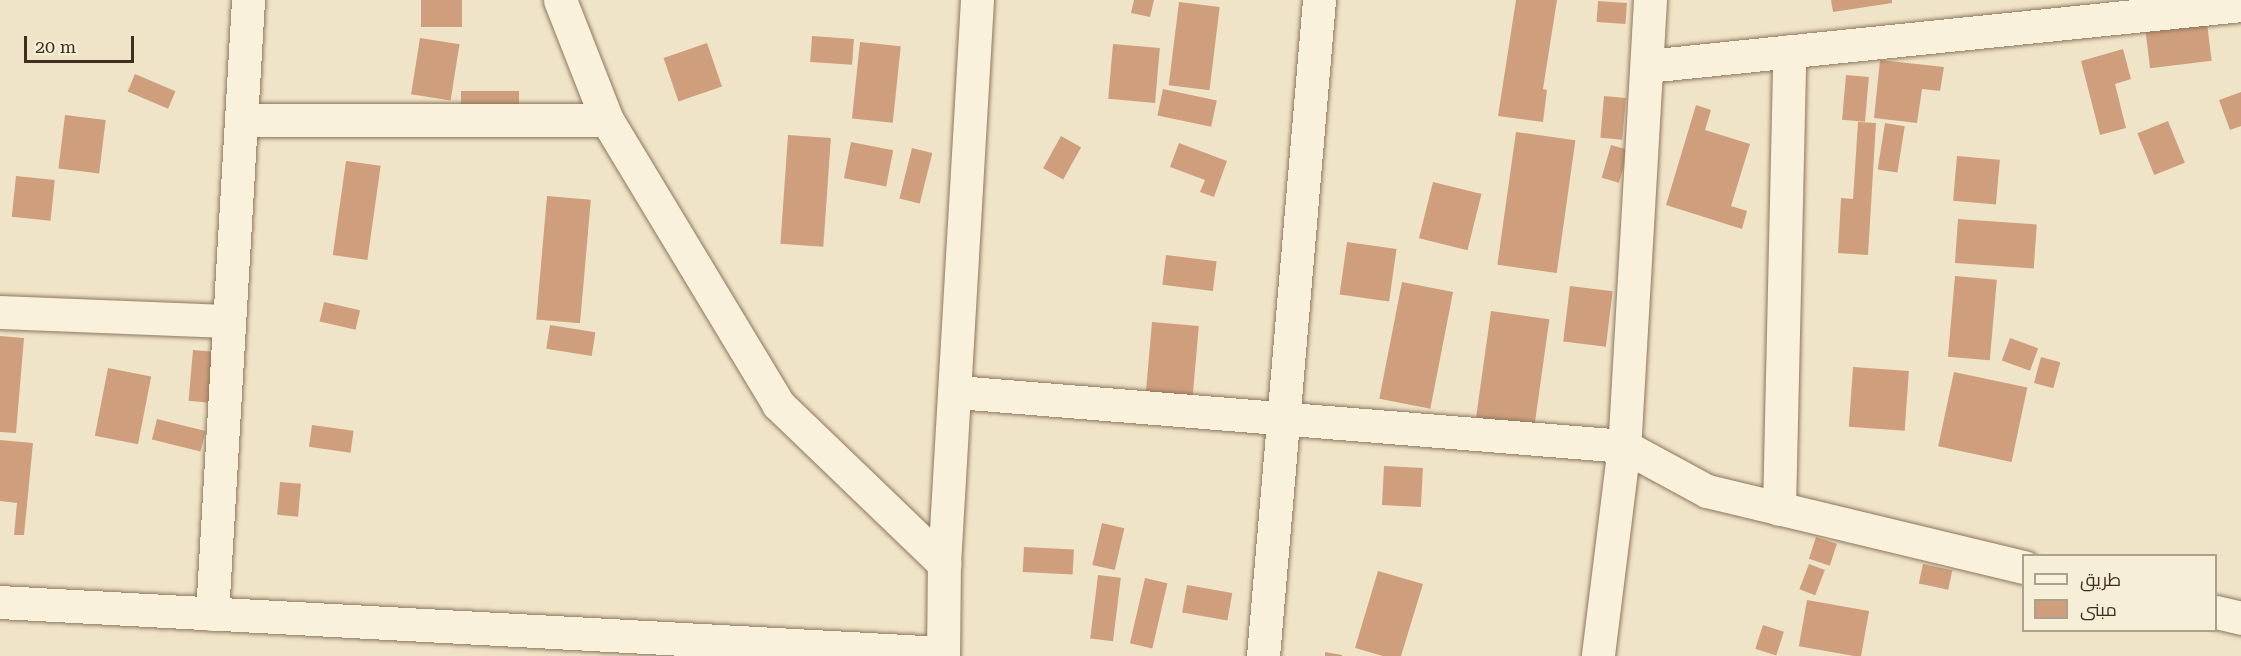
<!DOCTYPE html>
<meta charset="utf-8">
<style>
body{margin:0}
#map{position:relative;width:2241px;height:656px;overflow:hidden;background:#f0e4c8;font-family:"Roboto Serif",Cairo,serif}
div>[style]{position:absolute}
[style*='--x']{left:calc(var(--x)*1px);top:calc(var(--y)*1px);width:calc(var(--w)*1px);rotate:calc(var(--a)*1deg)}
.building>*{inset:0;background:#cf9f7d;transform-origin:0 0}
.roads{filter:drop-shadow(0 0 2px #8d765c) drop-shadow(0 0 2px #8d765c)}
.minor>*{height:33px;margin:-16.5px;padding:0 16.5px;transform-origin:16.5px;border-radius:16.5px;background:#faf1dc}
span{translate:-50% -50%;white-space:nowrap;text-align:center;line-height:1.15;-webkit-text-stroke:6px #f7eed8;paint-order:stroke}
.legend{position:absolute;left:2022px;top:554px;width:195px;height:78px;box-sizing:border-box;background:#f7eed8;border:2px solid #ada18e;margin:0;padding:8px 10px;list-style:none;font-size:18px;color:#3d2e20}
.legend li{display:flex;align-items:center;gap:12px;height:30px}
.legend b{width:30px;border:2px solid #ada18e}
.scale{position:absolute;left:24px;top:36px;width:110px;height:27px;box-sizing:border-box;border:3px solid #3d2e20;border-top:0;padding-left:8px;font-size:18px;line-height:21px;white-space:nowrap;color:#3d2e20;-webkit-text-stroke:4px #f7eed8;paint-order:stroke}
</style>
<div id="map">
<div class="building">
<i style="left:421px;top:0;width:41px;height:27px"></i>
<i style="clip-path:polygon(1134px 0,1154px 0,1150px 17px,1131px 13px)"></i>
<i style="clip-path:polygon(1516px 0,1557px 0,1543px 89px,1547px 90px,1543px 122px,1498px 116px)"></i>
<i style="clip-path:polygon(1831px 0,1892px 0,1892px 3px,1833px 12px)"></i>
<i style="left:1598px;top:1px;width:29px;height:21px;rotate:4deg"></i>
<i style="left:1179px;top:2px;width:41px;height:84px;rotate:7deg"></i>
<i style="left:2207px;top:23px;width:38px;height:62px;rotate:83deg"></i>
<i style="left:812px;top:36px;width:42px;height:26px;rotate:4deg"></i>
<i style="left:420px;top:38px;width:40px;height:57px;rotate:9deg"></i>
<i style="left:860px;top:42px;width:41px;height:77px;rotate:6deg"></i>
<i style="left:707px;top:43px;width:46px;height:46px;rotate:71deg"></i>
<i style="left:1113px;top:44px;width:47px;height:55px;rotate:5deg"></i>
<i style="clip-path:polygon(2123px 49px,2131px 79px,2115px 84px,2126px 128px,2100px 135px,2081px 61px)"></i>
<i style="clip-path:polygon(1880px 60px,1944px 67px,1940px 91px,1922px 89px,1917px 123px,1874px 118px)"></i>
<i style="left:135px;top:74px;width:44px;height:19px;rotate:23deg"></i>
<i style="left:1846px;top:75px;width:23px;height:45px;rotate:5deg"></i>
<i style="left:1163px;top:89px;width:55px;height:27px;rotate:12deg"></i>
<i style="left:519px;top:91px;width:23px;height:58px;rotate:90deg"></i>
<i style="clip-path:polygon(2241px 92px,2241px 126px,2230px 130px,2219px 100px)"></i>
<i style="left:1604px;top:96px;width:22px;height:42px;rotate:5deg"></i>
<i style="clip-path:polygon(1696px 105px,1711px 110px,1705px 130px,1750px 144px,1731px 206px,1747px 211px,1742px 229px,1666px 205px)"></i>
<i style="left:65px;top:115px;width:41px;height:54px;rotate:7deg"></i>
<i style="left:2168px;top:121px;width:45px;height:33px;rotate:68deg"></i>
<i style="clip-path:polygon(1858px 122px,1876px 123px,1868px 255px,1838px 253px,1841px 198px,1853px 199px)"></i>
<i style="left:1885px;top:123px;width:20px;height:47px;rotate:9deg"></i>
<i style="left:1516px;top:132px;width:60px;height:134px;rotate:8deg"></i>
<i style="left:788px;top:135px;width:43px;height:109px;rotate:4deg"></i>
<i style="left:1061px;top:136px;width:23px;height:37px;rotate:29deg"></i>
<i style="left:851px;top:142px;width:43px;height:37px;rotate:11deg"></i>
<i style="clip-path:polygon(1179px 143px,1227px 161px,1214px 197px,1200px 192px,1205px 180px,1170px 167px)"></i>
<i style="left:1611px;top:145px;width:18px;height:34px;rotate:16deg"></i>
<i style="left:912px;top:148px;width:21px;height:52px;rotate:14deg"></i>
<i style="left:1957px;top:156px;width:43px;height:45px;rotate:5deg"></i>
<i style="left:346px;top:161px;width:35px;height:95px;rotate:8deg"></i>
<i style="left:16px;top:176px;width:39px;height:41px;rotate:6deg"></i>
<i style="left:1433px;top:182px;width:50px;height:58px;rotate:14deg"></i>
<i style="left:547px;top:196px;width:44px;height:124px;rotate:5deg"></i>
<i style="left:1958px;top:219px;width:79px;height:44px;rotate:4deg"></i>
<i style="left:1347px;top:242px;width:50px;height:53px;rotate:8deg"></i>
<i style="left:1166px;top:255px;width:51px;height:30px;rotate:7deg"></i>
<i style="left:1955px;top:276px;width:42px;height:81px;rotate:5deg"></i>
<i style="left:1402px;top:282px;width:52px;height:119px;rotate:11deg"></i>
<i style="left:1570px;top:286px;width:43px;height:56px;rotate:7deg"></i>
<i style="left:324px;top:302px;width:37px;height:20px;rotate:13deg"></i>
<i style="left:1491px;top:311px;width:59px;height:109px;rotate:8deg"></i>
<i style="left:1152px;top:322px;width:47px;height:72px;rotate:5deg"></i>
<i style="left:550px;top:325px;width:46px;height:24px;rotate:9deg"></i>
<i style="clip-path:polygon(0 336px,24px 338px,16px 433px,0 432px)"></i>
<i style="left:2010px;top:338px;width:30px;height:24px;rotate:20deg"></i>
<i style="left:193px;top:350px;width:21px;height:51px;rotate:5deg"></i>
<i style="left:2041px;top:357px;width:20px;height:27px;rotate:15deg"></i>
<i style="left:1853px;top:367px;width:56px;height:60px;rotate:4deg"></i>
<i style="left:108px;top:368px;width:44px;height:69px;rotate:11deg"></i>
<i style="left:1954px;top:372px;width:75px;height:76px;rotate:12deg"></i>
<i style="left:157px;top:419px;width:50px;height:21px;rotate:14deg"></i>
<i style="left:312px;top:425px;width:42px;height:22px;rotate:8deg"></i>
<i style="clip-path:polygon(0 440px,33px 443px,24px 535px,14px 535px,17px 503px,0 501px)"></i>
<i style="left:1384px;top:466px;width:39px;height:39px;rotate:3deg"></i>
<i style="left:280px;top:482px;width:21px;height:33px;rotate:5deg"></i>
<i style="left:1102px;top:523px;width:23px;height:43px;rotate:13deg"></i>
<i style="left:1816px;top:537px;width:22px;height:23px;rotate:18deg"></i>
<i style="left:1024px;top:547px;width:50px;height:25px;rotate:3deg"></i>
<i style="left:1809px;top:564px;width:17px;height:27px;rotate:21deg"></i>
<i style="left:1923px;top:564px;width:30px;height:20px;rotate:12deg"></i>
<i style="clip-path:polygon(1378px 571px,1423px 584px,1401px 656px,1383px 656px,1355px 648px)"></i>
<i style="left:1098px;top:575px;width:23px;height:64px;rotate:7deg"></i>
<i style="left:1145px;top:578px;width:23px;height:67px;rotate:13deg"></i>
<i style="left:1187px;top:585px;width:46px;height:28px;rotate:10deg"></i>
<i style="left:1807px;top:600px;width:63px;height:47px;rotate:10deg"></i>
<i style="left:1763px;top:625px;width:22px;height:25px;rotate:18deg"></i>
<i style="clip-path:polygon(1325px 652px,1342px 655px,1342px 656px,1325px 656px)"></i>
</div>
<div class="roads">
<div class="minor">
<i style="--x:560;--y:0;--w:129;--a:68.6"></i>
<i style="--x:607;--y:120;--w:332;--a:58.9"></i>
<i style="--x:778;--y:404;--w:231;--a:43.9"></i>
<i style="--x:1650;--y:0;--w:447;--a:93.3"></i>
<i style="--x:1624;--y:446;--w:94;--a:28.5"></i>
<i style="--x:1707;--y:491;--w:326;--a:13.5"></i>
<i style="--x:1647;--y:66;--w:597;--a:-5.86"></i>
<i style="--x:241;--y:120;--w:366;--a:0"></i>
<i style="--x:0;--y:312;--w:229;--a:2.3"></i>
<i style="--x:957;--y:392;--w:669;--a:4.63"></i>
<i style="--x:1624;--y:446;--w:212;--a:97.1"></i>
<i style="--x:1779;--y:509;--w:458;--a:-88.7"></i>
<i style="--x:0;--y:602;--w:944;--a:3.1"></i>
<i style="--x:2216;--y:612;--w:26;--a:13"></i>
<i style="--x:212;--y:614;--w:615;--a:-86.64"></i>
<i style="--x:943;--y:656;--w:92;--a:-89.4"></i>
<i style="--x:944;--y:564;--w:565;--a:-86.65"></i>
<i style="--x:1263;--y:656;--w:658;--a:-85.12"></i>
</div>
</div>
<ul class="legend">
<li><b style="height:8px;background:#faf1dc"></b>طريق</li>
<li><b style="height:16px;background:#cf9f7d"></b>مبنى</li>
</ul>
<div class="scale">20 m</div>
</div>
